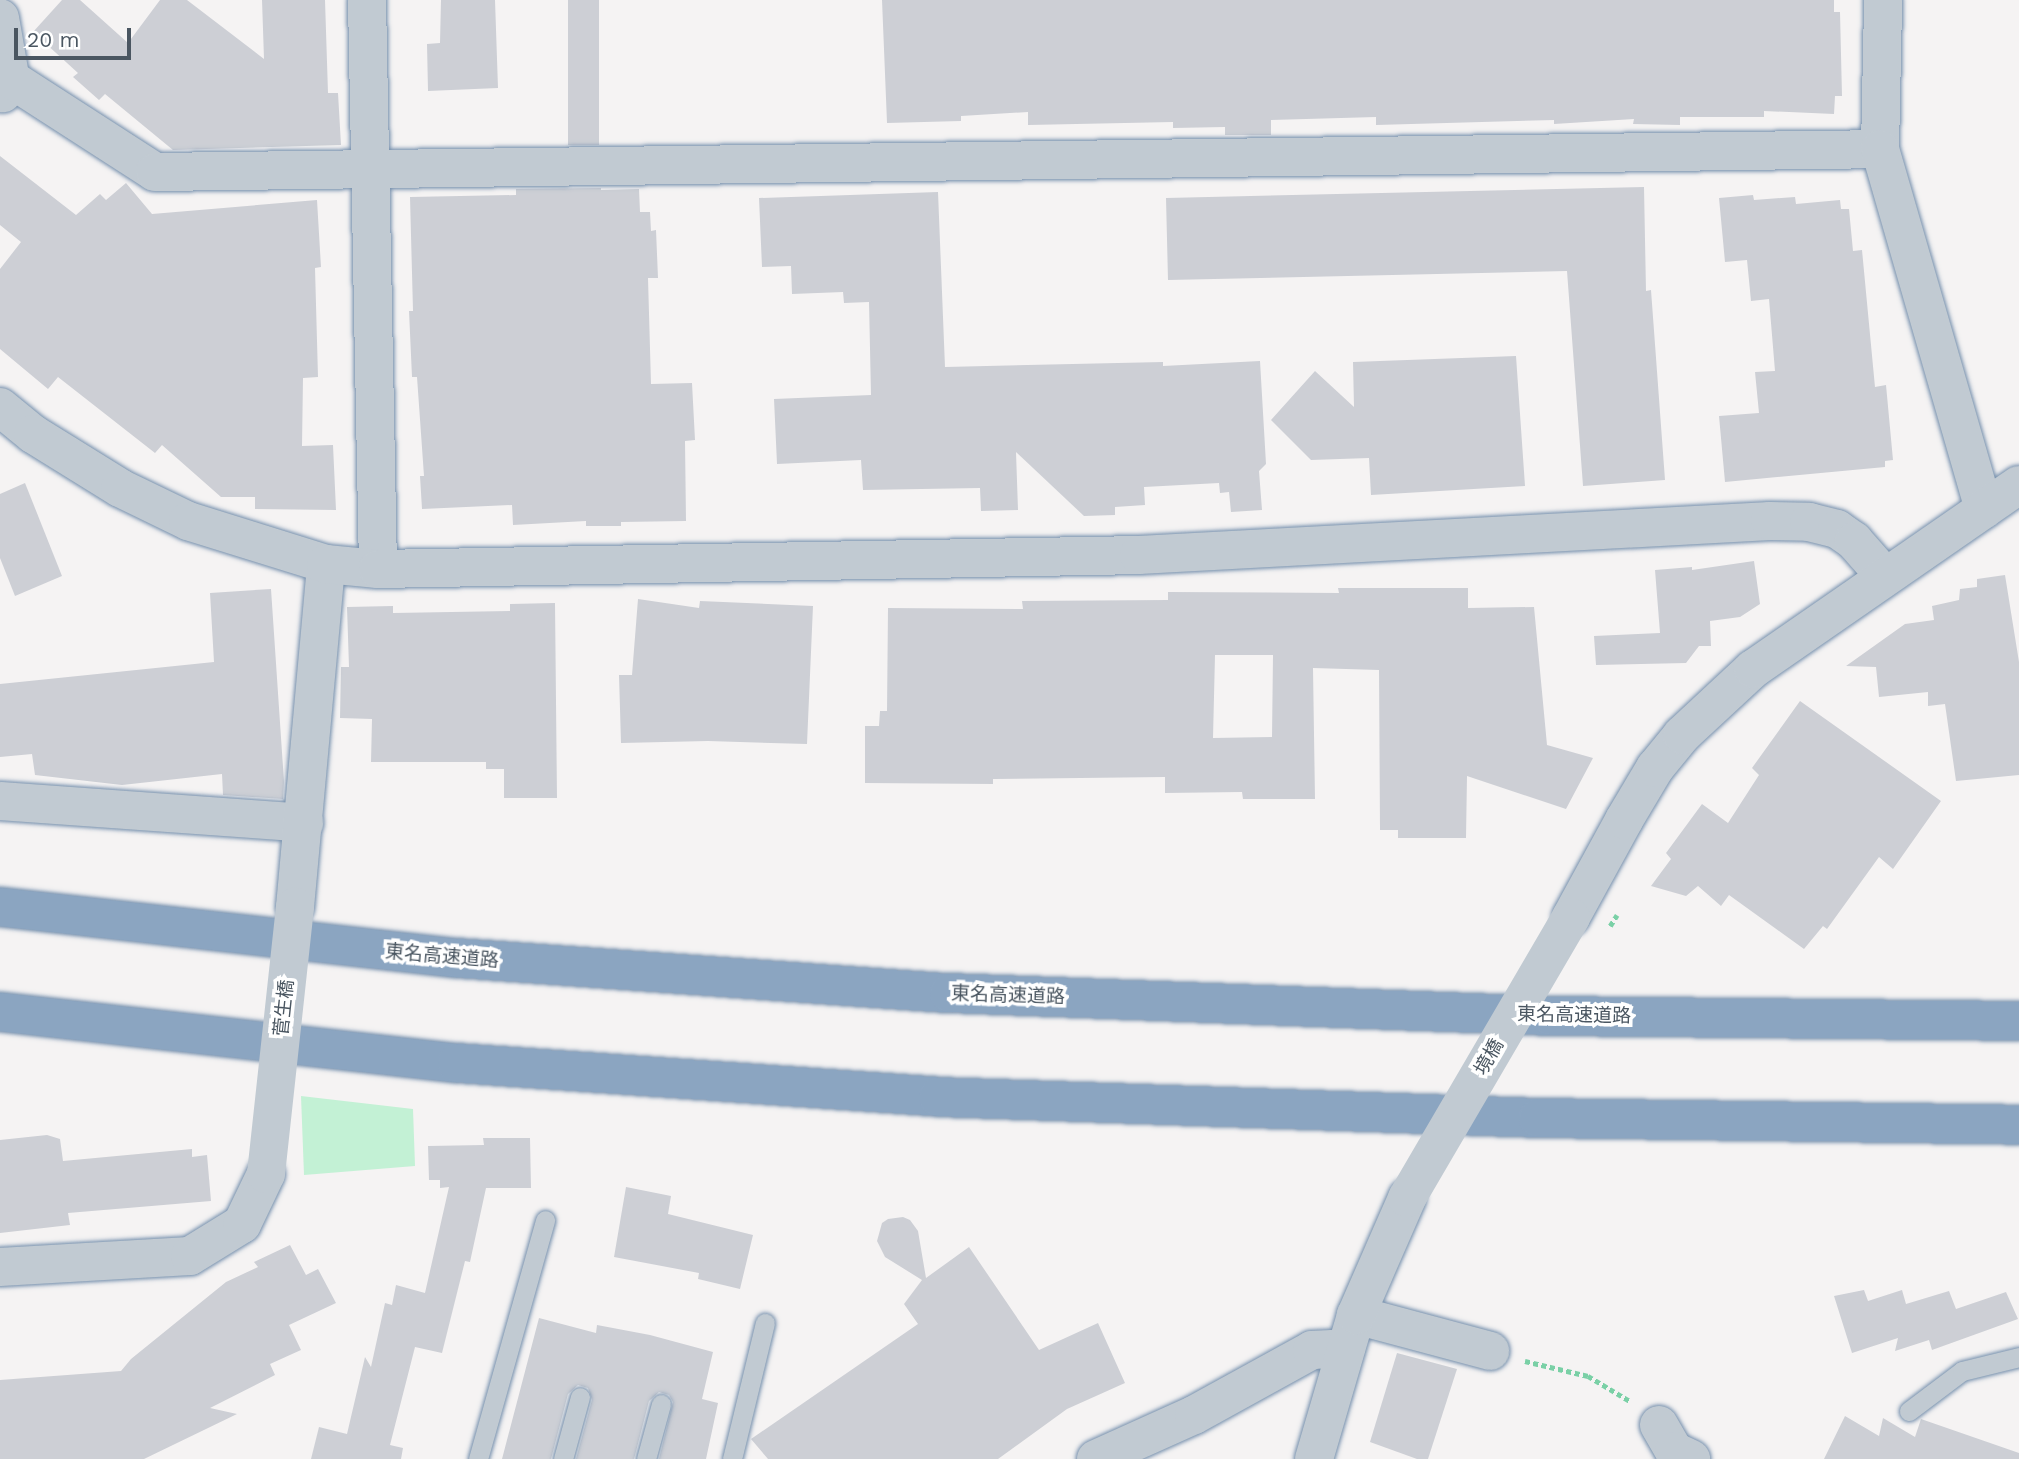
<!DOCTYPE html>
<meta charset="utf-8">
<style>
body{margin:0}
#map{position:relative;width:2019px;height:1459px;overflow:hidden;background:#f5f3f3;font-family:"Work Sans","Noto Sans JP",sans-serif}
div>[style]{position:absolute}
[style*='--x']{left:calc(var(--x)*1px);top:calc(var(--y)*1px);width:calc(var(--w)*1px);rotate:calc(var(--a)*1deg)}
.green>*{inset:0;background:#c3f1d5}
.building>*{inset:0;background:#cdcfd5;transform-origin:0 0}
.path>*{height:4.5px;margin-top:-2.25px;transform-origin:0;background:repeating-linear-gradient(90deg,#7ad0a6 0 5px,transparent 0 8.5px)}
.roads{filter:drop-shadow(0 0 2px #7690ad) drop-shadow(0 0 2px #7690ad)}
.service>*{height:19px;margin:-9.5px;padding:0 9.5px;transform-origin:9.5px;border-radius:9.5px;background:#c1cad2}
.minor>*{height:38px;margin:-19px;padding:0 19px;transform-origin:19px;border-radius:19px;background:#c1cad2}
.tertiary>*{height:38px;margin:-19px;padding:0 19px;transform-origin:19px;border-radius:19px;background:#c1cad2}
.motorway>*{height:38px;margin:-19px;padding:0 19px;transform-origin:19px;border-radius:19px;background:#8ba5c1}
.path-bridge>*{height:4.5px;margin-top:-2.25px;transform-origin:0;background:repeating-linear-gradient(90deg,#7ad0a6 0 5px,transparent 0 8.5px)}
.minor-bridge>*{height:38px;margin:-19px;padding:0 19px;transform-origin:19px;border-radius:19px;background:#c1cad2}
.tertiary-bridge>*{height:38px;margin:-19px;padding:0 19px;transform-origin:19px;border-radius:19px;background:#c1cad2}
span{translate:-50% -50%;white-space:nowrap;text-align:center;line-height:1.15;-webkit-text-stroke:7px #fff;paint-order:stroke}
.street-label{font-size:19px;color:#4a5661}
.scale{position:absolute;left:14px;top:28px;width:117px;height:32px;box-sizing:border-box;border:4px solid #4a5661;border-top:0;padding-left:9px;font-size:21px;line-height:24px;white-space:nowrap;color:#4a5661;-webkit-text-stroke:5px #fff;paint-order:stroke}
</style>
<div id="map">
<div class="green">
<i style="clip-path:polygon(301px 1096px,413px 1109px,415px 1166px,304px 1175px)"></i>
</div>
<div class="building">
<i style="clip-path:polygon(62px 0,80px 0,128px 43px,160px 0,187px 0,264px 59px,262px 0,325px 0,328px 93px,338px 93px,341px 145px,173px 150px,105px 94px,99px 100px,73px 77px,78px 73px,33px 32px)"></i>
<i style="clip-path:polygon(441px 0,495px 0,498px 88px,428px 91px,427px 44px,440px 43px)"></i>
<i style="left:568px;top:0;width:31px;height:145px"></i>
<i style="clip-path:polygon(882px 0,1834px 0,1834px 12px,1840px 12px,1842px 96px,1835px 96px,1834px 114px,1764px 111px,1764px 117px,1680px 117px,1680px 125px,1633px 124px,1634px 119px,1554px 124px,1554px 120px,1376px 125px,1376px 117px,1271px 120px,1271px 135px,1225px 135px,1225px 127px,1173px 128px,1173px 122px,1028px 125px,1028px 112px,961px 116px,961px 121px,887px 123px)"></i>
<i style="clip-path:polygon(0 156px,76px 215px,100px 194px,106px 200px,126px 183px,152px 214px,317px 200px,321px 267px,315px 268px,318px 377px,303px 378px,302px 446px,333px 445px,336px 510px,255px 509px,255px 497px,221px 497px,162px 445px,155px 453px,58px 377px,48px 389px,0 349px,0 269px,21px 242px,0 225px)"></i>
<i style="clip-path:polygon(1644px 187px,1646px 291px,1651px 290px,1665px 480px,1583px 486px,1567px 271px,1168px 280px,1166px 198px)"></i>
<i style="clip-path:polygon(601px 188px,601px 190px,639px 189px,640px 212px,650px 212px,651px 231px,656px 230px,658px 278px,648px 278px,651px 384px,692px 383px,695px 440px,685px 441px,686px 521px,621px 522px,621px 526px,586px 526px,586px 521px,513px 525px,512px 505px,422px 509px,420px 476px,424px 476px,417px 377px,412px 377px,409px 311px,413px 311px,410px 197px,516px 195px,516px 189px)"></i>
<i style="clip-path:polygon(938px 192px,945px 367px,1163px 362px,1163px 366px,1260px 361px,1266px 464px,1259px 471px,1262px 510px,1231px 512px,1229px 492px,1220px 493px,1219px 483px,1144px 487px,1145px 505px,1115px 507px,1115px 515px,1084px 516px,1016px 452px,1018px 510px,981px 511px,980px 488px,863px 490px,861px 460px,777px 464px,774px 399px,871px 395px,869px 302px,844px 303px,843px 292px,792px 294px,791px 266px,762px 267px,759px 198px)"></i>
<i style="clip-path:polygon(1753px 195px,1754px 200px,1795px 197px,1796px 204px,1840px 200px,1841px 209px,1849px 209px,1853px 251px,1862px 250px,1875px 387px,1886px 385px,1893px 460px,1885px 461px,1885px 467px,1725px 482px,1719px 416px,1759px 413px,1755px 372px,1775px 371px,1769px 299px,1751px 301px,1747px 260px,1725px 262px,1719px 198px)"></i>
<i style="clip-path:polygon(1516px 356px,1525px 486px,1371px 495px,1369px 458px,1311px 460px,1271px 420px,1315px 371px,1354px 407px,1353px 362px)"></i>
<i style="clip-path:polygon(25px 483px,62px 576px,15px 596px,0 558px,0 494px)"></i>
<i style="clip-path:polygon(1754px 561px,1760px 604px,1740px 617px,1710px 621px,1711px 646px,1699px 646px,1686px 663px,1596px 665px,1594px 636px,1660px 633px,1655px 570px,1692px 567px,1692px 570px)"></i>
<i style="clip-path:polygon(2005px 575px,2019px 662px,2019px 775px,1956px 781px,1945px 704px,1928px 706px,1928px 692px,1879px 697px,1876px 667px,1846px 666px,1905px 624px,1934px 620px,1932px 606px,1959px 600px,1960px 589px,1977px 587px,1977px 579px)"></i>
<i style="clip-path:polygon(evenodd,1338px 588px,1468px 588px,1468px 608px,1534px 607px,1547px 745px,1593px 758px,1566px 809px,1467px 776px,1466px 838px,1398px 838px,1398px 830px,1380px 830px,1379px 670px,1313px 668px,1315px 799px,1243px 799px,1242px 792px,1165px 793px,1165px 777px,993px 779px,993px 784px,865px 783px,865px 726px,879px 726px,880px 711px,887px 711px,888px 608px,1023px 609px,1022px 601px,1168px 600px,1168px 592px,1339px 593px,1338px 588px,1215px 655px,1273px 655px,1272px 737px,1213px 738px,1215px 655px)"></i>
<i style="clip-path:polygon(271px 589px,284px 782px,283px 799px,223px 795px,222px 774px,122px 785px,35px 775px,32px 754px,0 757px,0 684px,214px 662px,210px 593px)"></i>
<i style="clip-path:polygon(638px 599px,699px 608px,700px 601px,813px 606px,807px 744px,708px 741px,621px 743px,619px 675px,632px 675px)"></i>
<i style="clip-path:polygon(555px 603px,557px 798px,504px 798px,504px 769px,486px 769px,486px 762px,371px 762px,372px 719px,340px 718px,341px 667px,349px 667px,347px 607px,393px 606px,393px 613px,510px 611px,510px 604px)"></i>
<i style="clip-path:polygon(1800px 701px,1941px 801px,1893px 869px,1879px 857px,1827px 929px,1823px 926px,1804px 949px,1729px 895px,1721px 906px,1698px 886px,1686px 896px,1651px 886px,1671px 859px,1666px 853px,1702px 804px,1728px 823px,1759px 775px,1752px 768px)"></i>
<i style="clip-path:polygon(47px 1135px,60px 1139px,63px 1161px,192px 1149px,192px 1157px,207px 1155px,211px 1201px,68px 1213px,70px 1225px,0 1233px,0 1140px)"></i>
<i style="clip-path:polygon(483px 1138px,530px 1138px,531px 1188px,486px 1188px,470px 1262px,465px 1261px,442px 1353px,415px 1347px,390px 1445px,403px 1448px,401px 1459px,311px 1459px,319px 1427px,347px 1434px,365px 1357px,371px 1367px,385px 1303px,392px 1305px,396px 1285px,425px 1293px,449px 1187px,440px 1188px,440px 1180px,429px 1180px,428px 1146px,484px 1145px)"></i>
<i style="clip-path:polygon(626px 1187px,671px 1196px,668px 1214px,753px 1235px,740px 1289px,698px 1279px,699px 1273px,614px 1257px)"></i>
<i style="clip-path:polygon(903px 1217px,910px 1220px,918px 1231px,926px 1278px,969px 1247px,1039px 1350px,1098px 1323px,1125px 1383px,1067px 1409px,998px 1459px,768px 1459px,751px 1439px,918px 1324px,904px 1304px,922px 1280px,885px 1257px,877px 1241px,882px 1223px,888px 1219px)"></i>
<i style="clip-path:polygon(290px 1245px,306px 1275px,318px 1269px,336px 1303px,289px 1325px,301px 1350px,270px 1364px,275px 1375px,210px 1408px,237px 1414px,144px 1459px,0 1459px,0 1380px,121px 1371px,131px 1359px,226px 1282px,258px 1267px,254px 1262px)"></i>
<i style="clip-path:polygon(1864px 1290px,1868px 1301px,1902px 1290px,1906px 1304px,1949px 1291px,1956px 1309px,2006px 1292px,2018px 1319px,1932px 1350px,1929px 1340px,1895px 1351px,1898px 1338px,1852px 1353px,1834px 1296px)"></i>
<i style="clip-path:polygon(539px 1318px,596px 1333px,597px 1325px,650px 1335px,713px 1352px,702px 1399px,718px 1403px,706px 1459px,659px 1459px,673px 1402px,669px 1395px,659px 1392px,649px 1401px,634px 1459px,576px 1459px,592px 1400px,588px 1388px,578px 1385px,568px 1394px,551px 1459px,502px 1459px)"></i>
<i style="clip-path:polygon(1397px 1353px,1457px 1369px,1428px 1459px,1417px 1459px,1370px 1442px)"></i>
<i style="clip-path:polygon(1845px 1416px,1879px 1436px,1883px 1418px,1915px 1437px,1921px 1419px,2019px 1453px,2019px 1459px,1824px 1459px)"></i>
</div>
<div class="path">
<i style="--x:1525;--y:1361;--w:65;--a:13.4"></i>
<i style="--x:1588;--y:1376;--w:49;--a:30.8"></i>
</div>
<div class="roads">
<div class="service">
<i style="--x:1909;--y:1411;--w:66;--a:-37"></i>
<i style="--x:1962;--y:1371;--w:59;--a:-13.8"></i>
<i style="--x:478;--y:1459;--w:248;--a:-74.3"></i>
<i style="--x:563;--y:1459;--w:64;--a:-74.7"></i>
<i style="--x:646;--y:1459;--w:57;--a:-74.7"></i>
<i style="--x:732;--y:1459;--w:140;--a:-76.4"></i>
</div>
<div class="minor">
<i style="--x:0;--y:18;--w:65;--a:80.2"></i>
<i style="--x:11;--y:82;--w:14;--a:126"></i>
<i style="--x:0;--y:72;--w:184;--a:32.8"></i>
<i style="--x:155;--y:172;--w:1725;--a:-0.76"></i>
<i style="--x:1880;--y:149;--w:149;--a:-88.8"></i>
<i style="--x:1880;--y:149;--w:375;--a:73.9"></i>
<i style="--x:0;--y:801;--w:305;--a:4.1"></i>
<i style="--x:295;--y:907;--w:344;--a:-84.8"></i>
<i style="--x:0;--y:1267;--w:190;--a:-3.3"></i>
<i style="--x:190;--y:1256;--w:61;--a:-31.6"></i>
<i style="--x:242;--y:1224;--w:55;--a:-64.4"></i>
<i style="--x:1356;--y:1315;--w:139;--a:15"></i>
<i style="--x:1659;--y:1425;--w:30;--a:60"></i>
<i style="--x:1674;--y:1451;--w:19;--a:25"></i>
<i style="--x:1096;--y:1459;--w:107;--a:-24.2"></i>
<i style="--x:1194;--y:1415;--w:135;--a:-28.8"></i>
<i style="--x:1312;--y:1350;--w:34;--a:-3"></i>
</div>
<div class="tertiary">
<i style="--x:367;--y:0;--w:569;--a:88.89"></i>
<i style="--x:0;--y:407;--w:43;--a:39.3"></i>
<i style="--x:33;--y:434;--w:102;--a:31.8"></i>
<i style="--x:120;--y:488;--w:76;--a:25.9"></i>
<i style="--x:188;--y:521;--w:145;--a:17.3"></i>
<i style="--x:326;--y:564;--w:52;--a:5.5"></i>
<i style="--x:378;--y:569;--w:761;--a:-1.05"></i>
<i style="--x:1139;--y:555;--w:632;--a:-3.08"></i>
<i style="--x:1770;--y:521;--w:39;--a:1"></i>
<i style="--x:1809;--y:522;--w:29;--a:14"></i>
<i style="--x:1837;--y:529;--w:21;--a:35"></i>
<i style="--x:1854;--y:541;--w:45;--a:48.6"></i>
<i style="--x:1571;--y:917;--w:111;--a:-61.3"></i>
<i style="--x:1624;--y:820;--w:61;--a:-59.2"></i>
<i style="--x:1655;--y:768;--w:43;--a:-50.7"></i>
<i style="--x:1682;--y:735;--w:97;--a:-42.9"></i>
<i style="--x:1753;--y:669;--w:323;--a:-34.7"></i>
<i style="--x:1314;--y:1459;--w:150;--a:-73.7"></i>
<i style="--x:1356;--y:1315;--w:128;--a:-66.4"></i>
</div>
<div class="motorway">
<i style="--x:0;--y:907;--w:460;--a:6.4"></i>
<i style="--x:457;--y:958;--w:493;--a:4.1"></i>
<i style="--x:949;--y:993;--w:601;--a:2.19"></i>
<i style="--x:1550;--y:1016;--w:469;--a:0.6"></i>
<i style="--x:0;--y:1012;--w:460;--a:6.4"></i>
<i style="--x:457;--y:1063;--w:482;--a:4"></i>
<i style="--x:938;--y:1097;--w:600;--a:2"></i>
<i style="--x:1538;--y:1118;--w:481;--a:0.8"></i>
</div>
</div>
<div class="path-bridge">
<i style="--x:1610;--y:926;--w:13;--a:-58"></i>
</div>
<div class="minor-bridge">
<i style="--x:266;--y:1174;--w:269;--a:-83.8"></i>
</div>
<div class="tertiary-bridge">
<i style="--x:1407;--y:1198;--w:325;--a:-59.7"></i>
</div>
<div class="street-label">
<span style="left:442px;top:956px;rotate:5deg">東名高速道路</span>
<span style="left:1008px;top:995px;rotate:2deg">東名高速道路</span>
<span style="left:284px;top:1008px;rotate:-84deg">菅生橋</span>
<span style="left:1574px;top:1015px;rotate:1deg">東名高速道路</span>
<span style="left:1489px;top:1057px;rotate:-60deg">境橋</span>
</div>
<div class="scale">20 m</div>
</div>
